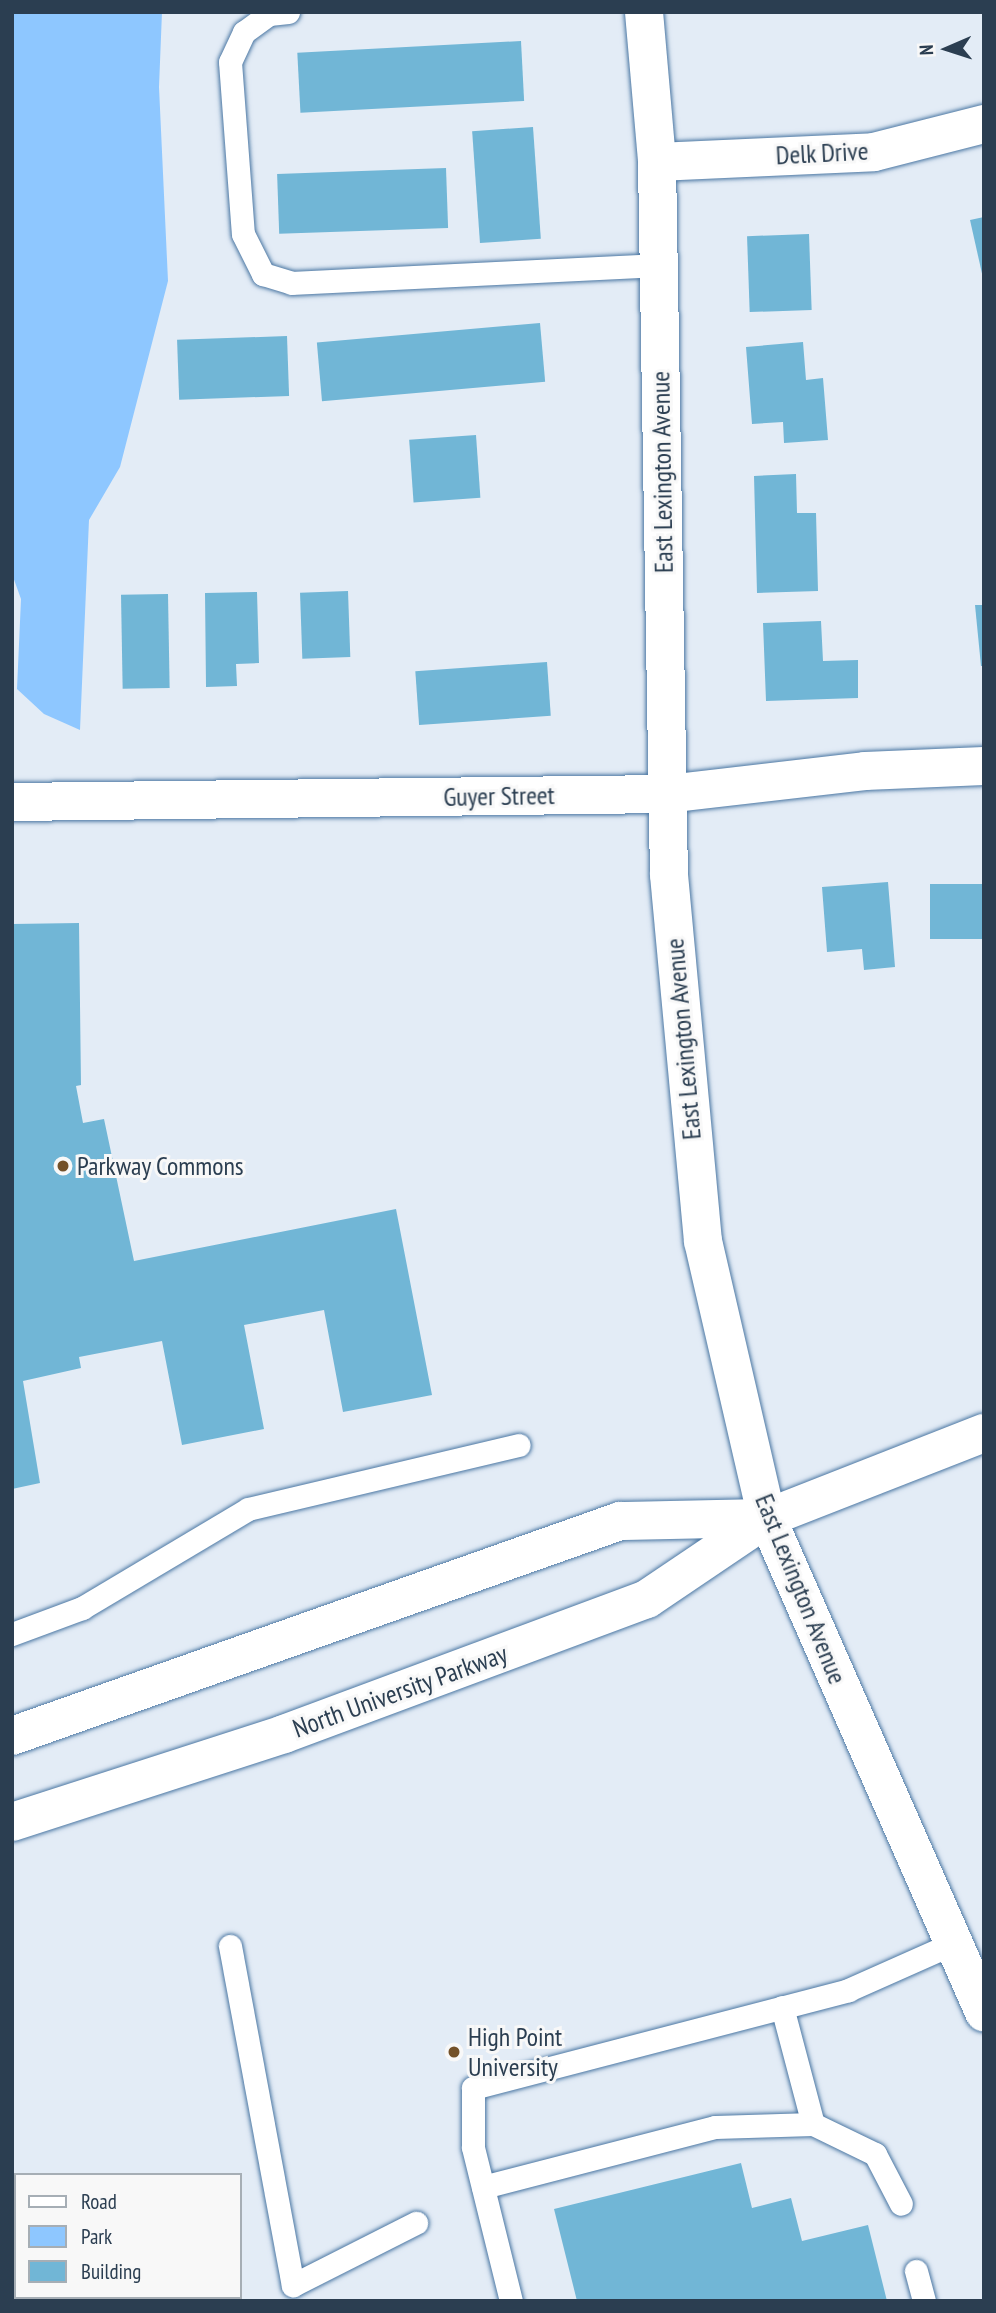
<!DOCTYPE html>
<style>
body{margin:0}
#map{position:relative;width:996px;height:2313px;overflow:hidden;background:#e3ecf6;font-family:"PT Sans Narrow",sans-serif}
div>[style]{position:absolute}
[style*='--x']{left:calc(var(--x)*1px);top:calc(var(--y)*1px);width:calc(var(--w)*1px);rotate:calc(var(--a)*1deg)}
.green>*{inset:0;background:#8ec7ff}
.building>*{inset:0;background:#71b6d6;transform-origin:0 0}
.roads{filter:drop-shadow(0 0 2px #4b77a3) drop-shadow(0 0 2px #4b77a3)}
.lane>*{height:23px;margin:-11.5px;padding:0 11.5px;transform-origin:11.5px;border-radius:11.5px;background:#fff}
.street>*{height:38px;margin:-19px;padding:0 19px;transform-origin:19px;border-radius:19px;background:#fff}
.secondary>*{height:38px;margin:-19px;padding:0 19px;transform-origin:19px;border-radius:19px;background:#fff}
.dots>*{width:19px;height:19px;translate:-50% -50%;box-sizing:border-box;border:4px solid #f8f8f8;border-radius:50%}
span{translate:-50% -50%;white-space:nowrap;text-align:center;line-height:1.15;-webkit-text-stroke:6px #f8f8f8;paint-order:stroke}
.street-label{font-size:26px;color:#2b3e51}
.poi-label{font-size:26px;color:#2b3e51}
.left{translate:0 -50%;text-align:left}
.frame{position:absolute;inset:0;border:14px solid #2b3e51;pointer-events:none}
.legend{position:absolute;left:14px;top:2173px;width:228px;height:126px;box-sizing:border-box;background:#f8f8f8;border:2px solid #a6aeb5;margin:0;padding:9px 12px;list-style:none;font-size:21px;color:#2b3e51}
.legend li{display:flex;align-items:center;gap:14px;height:35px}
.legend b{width:35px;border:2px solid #a6aeb5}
.north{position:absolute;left:912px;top:14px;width:70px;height:70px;-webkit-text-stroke:5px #f8f8f8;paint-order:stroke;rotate:267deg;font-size:19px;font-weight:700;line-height:28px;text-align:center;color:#2b3e51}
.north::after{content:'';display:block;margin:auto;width:24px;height:32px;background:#2b3e51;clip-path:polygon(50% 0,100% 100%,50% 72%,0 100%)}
</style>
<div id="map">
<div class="green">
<i style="clip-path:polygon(12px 12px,162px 12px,159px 87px,168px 281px,120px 467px,89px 520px,80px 730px,44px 714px,17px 689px,21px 599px,12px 574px)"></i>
</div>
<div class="building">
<i style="left:521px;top:41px;width:60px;height:224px;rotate:87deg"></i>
<i style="left:533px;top:127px;width:112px;height:61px;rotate:86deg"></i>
<i style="left:446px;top:168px;width:60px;height:169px;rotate:88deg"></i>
<i style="clip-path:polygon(984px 217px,984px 277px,983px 278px,970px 220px)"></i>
<i style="left:809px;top:234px;width:76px;height:62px;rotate:88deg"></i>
<i style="left:540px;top:323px;width:59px;height:224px;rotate:85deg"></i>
<i style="left:287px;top:336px;width:60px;height:110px;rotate:88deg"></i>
<i style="clip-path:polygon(803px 342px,806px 380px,823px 378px,828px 440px,784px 443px,783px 422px,752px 424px,746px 347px)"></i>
<i style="left:476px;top:435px;width:63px;height:67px;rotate:86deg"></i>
<i style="clip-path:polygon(796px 474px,797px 513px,816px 513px,818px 591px,757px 593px,754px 476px)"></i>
<i style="left:348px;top:591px;width:66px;height:48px;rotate:88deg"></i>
<i style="clip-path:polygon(257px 592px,259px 663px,236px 664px,237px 686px,206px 687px,205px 593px)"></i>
<i style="left:168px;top:594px;width:94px;height:47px;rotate:89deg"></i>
<i style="clip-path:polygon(975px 605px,984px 605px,984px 666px,981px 666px)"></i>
<i style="clip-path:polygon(821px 621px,823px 661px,858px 660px,858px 698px,766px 701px,763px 623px)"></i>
<i style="left:547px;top:662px;width:54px;height:132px;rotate:86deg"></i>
<i style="clip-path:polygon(888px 882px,895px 967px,864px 970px,862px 949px,827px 952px,822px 887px)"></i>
<i style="left:984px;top:884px;width:55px;height:54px;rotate:90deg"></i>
<i style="clip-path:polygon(79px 923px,81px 1085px,76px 1086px,83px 1123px,104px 1119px,134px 1261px,396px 1209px,432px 1395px,343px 1412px,324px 1310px,244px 1325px,264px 1429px,182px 1445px,162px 1341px,79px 1357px,81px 1368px,23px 1381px,40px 1483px,12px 1489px,12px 924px)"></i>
<i style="clip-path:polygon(741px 2163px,752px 2208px,791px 2198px,802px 2241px,868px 2225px,887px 2301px,577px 2301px,554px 2209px)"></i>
</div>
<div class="roads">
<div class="lane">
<i style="--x:288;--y:12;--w:19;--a:174"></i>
<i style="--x:269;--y:14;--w:31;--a:144"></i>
<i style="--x:244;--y:32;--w:33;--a:115"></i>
<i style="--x:230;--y:62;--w:172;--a:85.7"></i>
<i style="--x:243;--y:234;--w:45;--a:63.4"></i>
<i style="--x:263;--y:274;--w:30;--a:17"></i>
<i style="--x:292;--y:283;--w:367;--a:-2.8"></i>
<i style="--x:12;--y:1634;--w:75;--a:-20.4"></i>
<i style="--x:82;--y:1608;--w:193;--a:-30.8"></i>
<i style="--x:248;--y:1509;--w:278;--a:-13.3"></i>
<i style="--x:230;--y:1946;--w:345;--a:79.5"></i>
<i style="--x:293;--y:2285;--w:138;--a:-26.8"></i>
<i style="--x:782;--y:2007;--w:121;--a:75.2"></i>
<i style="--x:813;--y:2124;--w:69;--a:25.8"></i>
<i style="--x:875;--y:2154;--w:56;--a:62.5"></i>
<i style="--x:483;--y:2187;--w:240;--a:-14.5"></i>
<i style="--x:715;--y:2127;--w:98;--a:-1.8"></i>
<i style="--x:916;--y:2271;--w:31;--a:75"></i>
<i style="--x:511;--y:2301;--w:159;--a:-103.9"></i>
<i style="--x:473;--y:2147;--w:59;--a:-90"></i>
<i style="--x:473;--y:2088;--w:388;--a:-14.6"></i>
<i style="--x:848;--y:1990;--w:116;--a:-23.9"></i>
</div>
<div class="street">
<i style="--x:657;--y:162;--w:217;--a:-2.6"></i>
<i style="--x:874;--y:152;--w:114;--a:-14.3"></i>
<i style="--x:12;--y:802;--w:655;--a:-0.7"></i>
<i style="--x:667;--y:794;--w:199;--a:-6.6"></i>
<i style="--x:865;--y:771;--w:119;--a:-2.4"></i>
</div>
<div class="secondary">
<i style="--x:644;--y:12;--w:151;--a:85"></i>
<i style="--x:657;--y:162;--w:713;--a:89.04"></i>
<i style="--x:669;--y:875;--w:368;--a:84.7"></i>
<i style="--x:703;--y:1241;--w:284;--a:77"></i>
<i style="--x:767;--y:1518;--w:540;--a:66.29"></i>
<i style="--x:12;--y:1736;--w:645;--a:-19.47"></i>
<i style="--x:620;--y:1521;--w:147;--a:-1.2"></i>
<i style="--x:12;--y:1822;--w:286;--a:-17.9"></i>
<i style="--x:284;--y:1734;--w:387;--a:-20.4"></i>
<i style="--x:647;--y:1599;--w:145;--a:-34"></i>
<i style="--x:767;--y:1518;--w:233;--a:-21.4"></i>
</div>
</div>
<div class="dots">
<i style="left:63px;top:1166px;background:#735129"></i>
<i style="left:454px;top:2052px;background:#735129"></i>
</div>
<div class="street-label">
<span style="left:822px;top:153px;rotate:-3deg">Delk Drive</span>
<span style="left:662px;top:472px;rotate:-91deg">East Lexington Avenue</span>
<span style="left:499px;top:796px;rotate:-1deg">Guyer Street</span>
<span style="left:683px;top:1039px;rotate:-95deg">East Lexington Avenue</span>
<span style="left:801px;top:1589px;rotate:68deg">East Lexington Avenue</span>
<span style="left:400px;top:1691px;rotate:-20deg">North University Parkway</span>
</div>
<div class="poi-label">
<span class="left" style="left:77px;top:1166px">Parkway Commons</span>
<span class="left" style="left:468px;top:2052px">High Point<br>University</span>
</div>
<div class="frame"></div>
<ul class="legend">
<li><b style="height:9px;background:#fff"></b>Road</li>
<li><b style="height:19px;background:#8ec7ff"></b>Park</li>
<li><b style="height:19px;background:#71b6d6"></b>Building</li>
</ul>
<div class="north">N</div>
</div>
